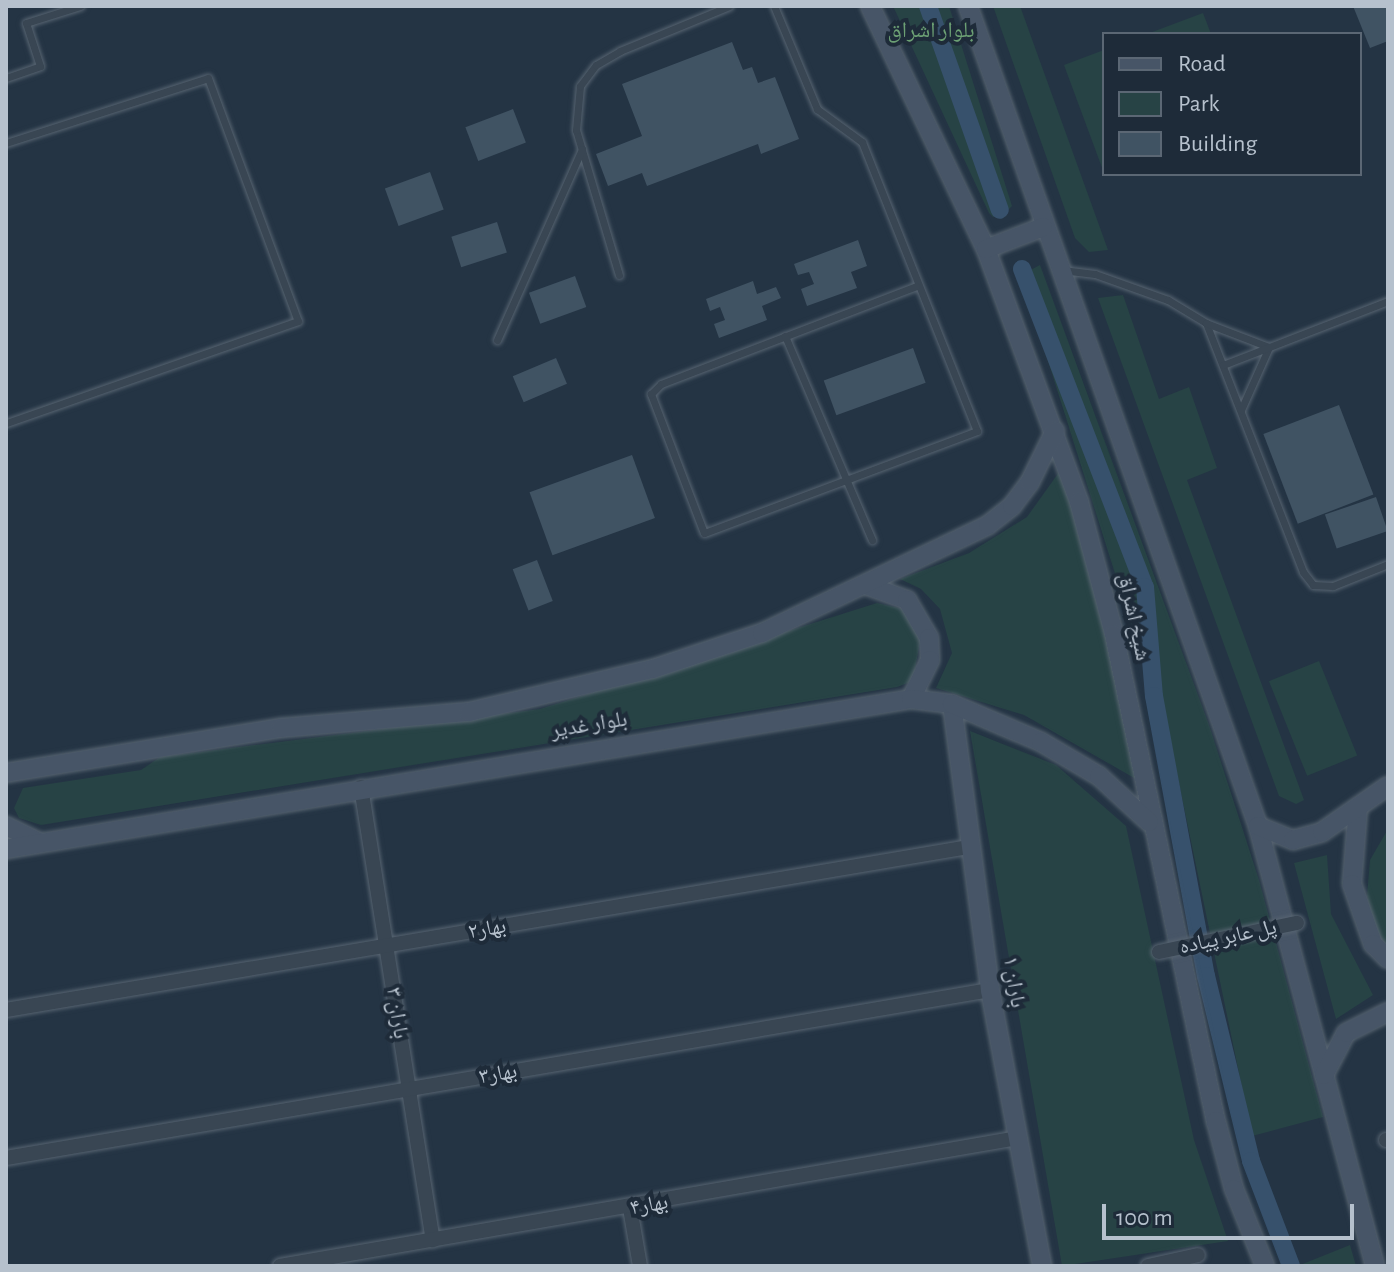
<!DOCTYPE html>
<meta charset="utf-8">
<style>
body{margin:0}
#map{position:relative;width:1394px;height:1272px;overflow:hidden;background:#243444;font-family:"Alegreya Sans","Noto Naskh Arabic",sans-serif}
div>[style]{position:absolute}
[style*='--x']{left:calc(var(--x)*1px);top:calc(var(--y)*1px);width:calc(var(--w)*1px);rotate:calc(var(--a)*1deg)}
.green>*{inset:0;background:#274345;transform-origin:0 0}
.canal>*{height:18px;margin:-9px;padding:0 9px;transform-origin:9px;border-radius:9px;background:#37516c}
.building>*{inset:0;background:#405363;transform-origin:0 0}
.roads{filter:drop-shadow(0 0 2px #576471) drop-shadow(0 0 2px #576471)}
.lane>*{height:7px;margin:-3.5px;padding:0 3.5px;transform-origin:3.5px;border-radius:3.5px;background:#394653}
.street>*{height:14px;margin:-7px;padding:0 7px;transform-origin:7px;border-radius:7px;background:#394653}
.secondary>*{height:18px;margin:-9px;padding:0 9px;transform-origin:9px;border-radius:9px;background:#475567}
.bridges{filter:drop-shadow(0 0 2px #576471) drop-shadow(0 0 2px #576471)}
.street-bridge>*{height:14px;margin:-7px;padding:0 7px;transform-origin:7px;border-radius:7px;background:#394653}
span{translate:-50% -50%;white-space:nowrap;text-align:center;line-height:1.15;-webkit-text-stroke:8px #1e2b39;paint-order:stroke}
.park-label{font-size:22px;color:#6ca074}
.street-label{font-size:22px;color:#b6c1cd}
.frame{position:absolute;inset:0;border:8px solid #b6c1cd;pointer-events:none}
.legend{position:absolute;left:1102px;top:32px;width:260px;height:144px;box-sizing:border-box;background:#1e2b39;border:2px solid #5b6774;margin:0;padding:10px 14px;list-style:none;font-size:24px;color:#b6c1cd}
.legend li{display:flex;align-items:center;gap:16px;height:40px}
.legend b{width:40px;border:2px solid #5b6774}
.scale{position:absolute;left:1102px;top:1204px;width:252px;height:36px;box-sizing:border-box;border:4px solid #b6c1cd;border-top:0;padding-left:10px;font-size:24px;line-height:28px;white-space:nowrap;color:#b6c1cd;-webkit-text-stroke:6px #1e2b39;paint-order:stroke}
</style>
<div id="map">
<div class="green">
<i style="clip-path:polygon(893px 6px,949px 6px,1012px 206px,1006px 212px,993px 217px,989px 213px)"></i>
<i style="clip-path:polygon(993px 6px,1020px 6px,1108px 250px,1089px 252px,1075px 238px)"></i>
<i style="clip-path:polygon(1203px 13px,1211px 34px,1147px 34px)"></i>
<i style="clip-path:polygon(1104px 50px,1104px 173px,1064px 65px)"></i>
<i style="clip-path:polygon(1040px 265px,1209px 725px,1259px 880px,1323px 1117px,1252px 1136px,1175px 764px,1021px 275px)"></i>
<i style="clip-path:polygon(1123px 295px,1159px 399px,1189px 387px,1217px 468px,1187px 480px,1304px 800px,1296px 804px,1279px 796px,1098px 298px)"></i>
<i style="clip-path:polygon(1062px 468px,1092px 573px,1136px 779px,1024px 715px,936px 688px,952px 653px,940px 609px,921px 589px,900px 579px,969px 553px,1027px 517px)"></i>
<i style="clip-path:polygon(877px 603px,908px 610px,922px 630px,913px 681px,897px 687px,41px 825px,19px 818px,14px 808px,23px 788px,141px 770px,160px 757px,540px 709px)"></i>
<i style="left:1319px;top:661px;width:102px;height:54px;rotate:68deg"></i>
<i style="clip-path:polygon(970px 731px,1056px 765px,1126px 826px,1194px 1140px,1228px 1241px,1062px 1266px)"></i>
<i style="clip-path:polygon(1388px 829px,1388px 953px,1373px 925px,1367px 896px,1370px 860px)"></i>
<i style="clip-path:polygon(1327px 855px,1331px 914px,1373px 995px,1336px 1019px,1294px 863px)"></i>
<i style="clip-path:polygon(1350px 1245px,1356px 1266px,1300px 1265px)"></i>
</div>
<div class="canal">
<i style="--x:928;--y:6;--w:216;--a:70.6"></i>
<i style="--x:1022;--y:269;--w:341;--a:68.9"></i>
<i style="--x:1145;--y:587;--w:109;--a:85.3"></i>
<i style="--x:1154;--y:696;--w:285;--a:79.5"></i>
<i style="--x:1206;--y:976;--w:190;--a:76.3"></i>
<i style="--x:1251;--y:1161;--w:112;--a:69.1"></i>
</div>
<div class="building">
<i style="clip-path:polygon(1353px 6px,1388px 6px,1388px 41px,1370px 48px)"></i>
<i style="clip-path:polygon(732px 42px,743px 70px,752px 67px,758px 83px,775px 77px,799px 139px,761px 154px,758px 144px,647px 186px,642px 173px,608px 186px,596px 154px,642px 136px,622px 84px)"></i>
<i style="left:513px;top:109px;width:36px;height:51px;rotate:69deg"></i>
<i style="left:430px;top:172px;width:40px;height:48px;rotate:70deg"></i>
<i style="left:497px;top:222px;width:32px;height:48px;rotate:72deg"></i>
<i style="clip-path:polygon(858px 240px,867px 266px,851px 272px,857px 288px,807px 306px,801px 289px,814px 284px,809px 272px,798px 275px,794px 264px)"></i>
<i style="left:575px;top:276px;width:33px;height:49px;rotate:70deg"></i>
<i style="clip-path:polygon(753px 281px,757px 294px,776px 287px,781px 298px,762px 306px,767px 320px,719px 338px,714px 324px,725px 320px,720px 307px,710px 311px,706px 299px)"></i>
<i style="left:913px;top:348px;width:37px;height:95px;rotate:70deg"></i>
<i style="left:556px;top:358px;width:28px;height:47px;rotate:67deg"></i>
<i style="left:1339px;top:405px;width:96px;height:81px;rotate:69deg"></i>
<i style="left:632px;top:455px;width:67px;height:109px;rotate:70deg"></i>
<i style="left:1376px;top:497px;width:36px;height:54px;rotate:71deg"></i>
<i style="left:537px;top:560px;width:44px;height:26px;rotate:69deg"></i>
</div>
<div class="roads">
<div class="lane">
<i style="--x:774;--y:6;--w:112;--a:67.3"></i>
<i style="--x:817;--y:109;--w:56;--a:36.3"></i>
<i style="--x:862;--y:142;--w:311;--a:68.3"></i>
<i style="--x:977;--y:431;--w:291;--a:159.5"></i>
<i style="--x:704;--y:533;--w:149;--a:-110.9"></i>
<i style="--x:651;--y:394;--w:14;--a:-45"></i>
<i style="--x:661;--y:384;--w:273;--a:-21"></i>
<i style="--x:6;--y:78;--w:36;--a:-19"></i>
<i style="--x:40;--y:66;--w:45;--a:-108"></i>
<i style="--x:26;--y:23;--w:57;--a:-17.5"></i>
<i style="--x:6;--y:143;--w:212;--a:-17.8"></i>
<i style="--x:208;--y:78;--w:259;--a:69.7"></i>
<i style="--x:298;--y:321;--w:309;--a:160.7"></i>
<i style="--x:1062;--y:270;--w:33;--a:7"></i>
<i style="--x:1095;--y:274;--w:77;--a:19.6"></i>
<i style="--x:1168;--y:300;--w:44;--a:31.2"></i>
<i style="--x:1206;--y:323;--w:267;--a:68.7"></i>
<i style="--x:1303;--y:572;--w:16;--a:52"></i>
<i style="--x:1313;--y:585;--w:20;--a:3"></i>
<i style="--x:1333;--y:586;--w:59;--a:-21.8"></i>
<i style="--x:619;--y:275;--w:151;--a:-106.5"></i>
<i style="--x:576;--y:130;--w:44;--a:-84.8"></i>
<i style="--x:580;--y:86;--w:26;--a:-53"></i>
<i style="--x:596;--y:65;--w:28;--a:-30"></i>
<i style="--x:620;--y:51;--w:118;--a:-22.4"></i>
<i style="--x:1206;--y:323;--w:67;--a:20.9"></i>
<i style="--x:1269;--y:347;--w:69;--a:114"></i>
<i style="--x:785;--y:336;--w:222;--a:66.9"></i>
<i style="--x:497;--y:340;--w:209;--a:-66"></i>
<i style="--x:1223;--y:365;--w:177;--a:-21.2"></i>
</div>
<div class="street">
<i style="--x:361;--y:787;--w:459;--a:81"></i>
<i style="--x:6;--y:1010;--w:977;--a:-9.61"></i>
<i style="--x:1386;--y:1140;--w:2;--a:0"></i>
<i style="--x:6;--y:1158;--w:998;--a:-9.69"></i>
<i style="--x:630;--y:1208;--w:59;--a:80.2"></i>
<i style="--x:280;--y:1266;--w:748;--a:-9.85"></i>
<i style="--x:1148;--y:1266;--w:51;--a:-12.4"></i>
</div>
<div class="secondary">
<i style="--x:870;--y:6;--w:269;--a:64.5"></i>
<i style="--x:986;--y:249;--w:270;--a:69.8"></i>
<i style="--x:1079;--y:502;--w:137;--a:75.1"></i>
<i style="--x:1114;--y:634;--w:498;--a:78.2"></i>
<i style="--x:1216;--y:1121;--w:70;--a:75.2"></i>
<i style="--x:1234;--y:1189;--w:83;--a:68.1"></i>
<i style="--x:968;--y:6;--w:870;--a:70.52"></i>
<i style="--x:1258;--y:826;--w:455;--a:75.1"></i>
<i style="--x:986;--y:249;--w:61;--a:-21.1"></i>
<i style="--x:866;--y:585;--w:44;--a:20.1"></i>
<i style="--x:907;--y:600;--w:44;--a:59.9"></i>
<i style="--x:929;--y:638;--w:22;--a:87"></i>
<i style="--x:930;--y:660;--w:43;--a:116"></i>
<i style="--x:952;--y:704;--w:289;--a:82.4"></i>
<i style="--x:990;--y:990;--w:281;--a:79.3"></i>
<i style="--x:6;--y:773;--w:279;--a:-9.3"></i>
<i style="--x:281;--y:728;--w:189;--a:-4.9"></i>
<i style="--x:469;--y:712;--w:189;--a:-13.2"></i>
<i style="--x:653;--y:669;--w:115;--a:-18.3"></i>
<i style="--x:762;--y:633;--w:250;--a:-25.5"></i>
<i style="--x:988;--y:525;--w:31;--a:-38"></i>
<i style="--x:1012;--y:506;--w:30;--a:-53"></i>
<i style="--x:1030;--y:482;--w:57;--a:-63.9"></i>
<i style="--x:1358;--y:807;--w:77;--a:94.5"></i>
<i style="--x:1352;--y:884;--w:64;--a:70.7"></i>
<i style="--x:1373;--y:944;--w:21;--a:45"></i>
<i style="--x:6;--y:826;--w:37;--a:26"></i>
<i style="--x:1258;--y:826;--w:38;--a:22"></i>
<i style="--x:1293;--y:840;--w:30;--a:-15"></i>
<i style="--x:1322;--y:832;--w:80;--a:-34.9"></i>
<i style="--x:6;--y:849;--w:917;--a:-9.41"></i>
<i style="--x:911;--y:699;--w:41;--a:7"></i>
<i style="--x:952;--y:704;--w:97;--a:23.1"></i>
<i style="--x:1041;--y:742;--w:67;--a:30.4"></i>
<i style="--x:1099;--y:776;--w:68;--a:42.6"></i>
<i style="--x:1324;--y:1075;--w:47;--a:-62.4"></i>
<i style="--x:1346;--y:1033;--w:47;--a:-26.6"></i>
</div>
</div>
<div class="bridges">
<div class="street-bridge">
<i style="--x:1159;--y:952;--w:141;--a:-11.9"></i>
</div>
</div>
<div class="park-label">
<span style="left:931px;top:31px">بلوار اشراق</span>
</div>
<div class="street-label">
<span style="left:1134px;top:617px;rotate:78deg">شیخ اشراق</span>
<span style="left:589px;top:725px;rotate:-9deg">بلوار غدیر</span>
<span style="left:487px;top:929px;rotate:-10deg">بهار۲</span>
<span style="left:1228px;top:937px;rotate:-12deg">پل عابر پیاده</span>
<span style="left:1014px;top:982px;rotate:81deg">باران ۱</span>
<span style="left:397px;top:1013px;rotate:81deg">باران ۳</span>
<span style="left:498px;top:1074px;rotate:-10deg">بهار۳</span>
<span style="left:649px;top:1205px;rotate:-10deg">بهار۴</span>
</div>
<div class="frame"></div>
<ul class="legend">
<li><b style="height:10px;background:#475567"></b>Road</li>
<li><b style="height:22px;background:#274345"></b>Park</li>
<li><b style="height:22px;background:#405363"></b>Building</li>
</ul>
<div class="scale">100 m</div>
</div>
